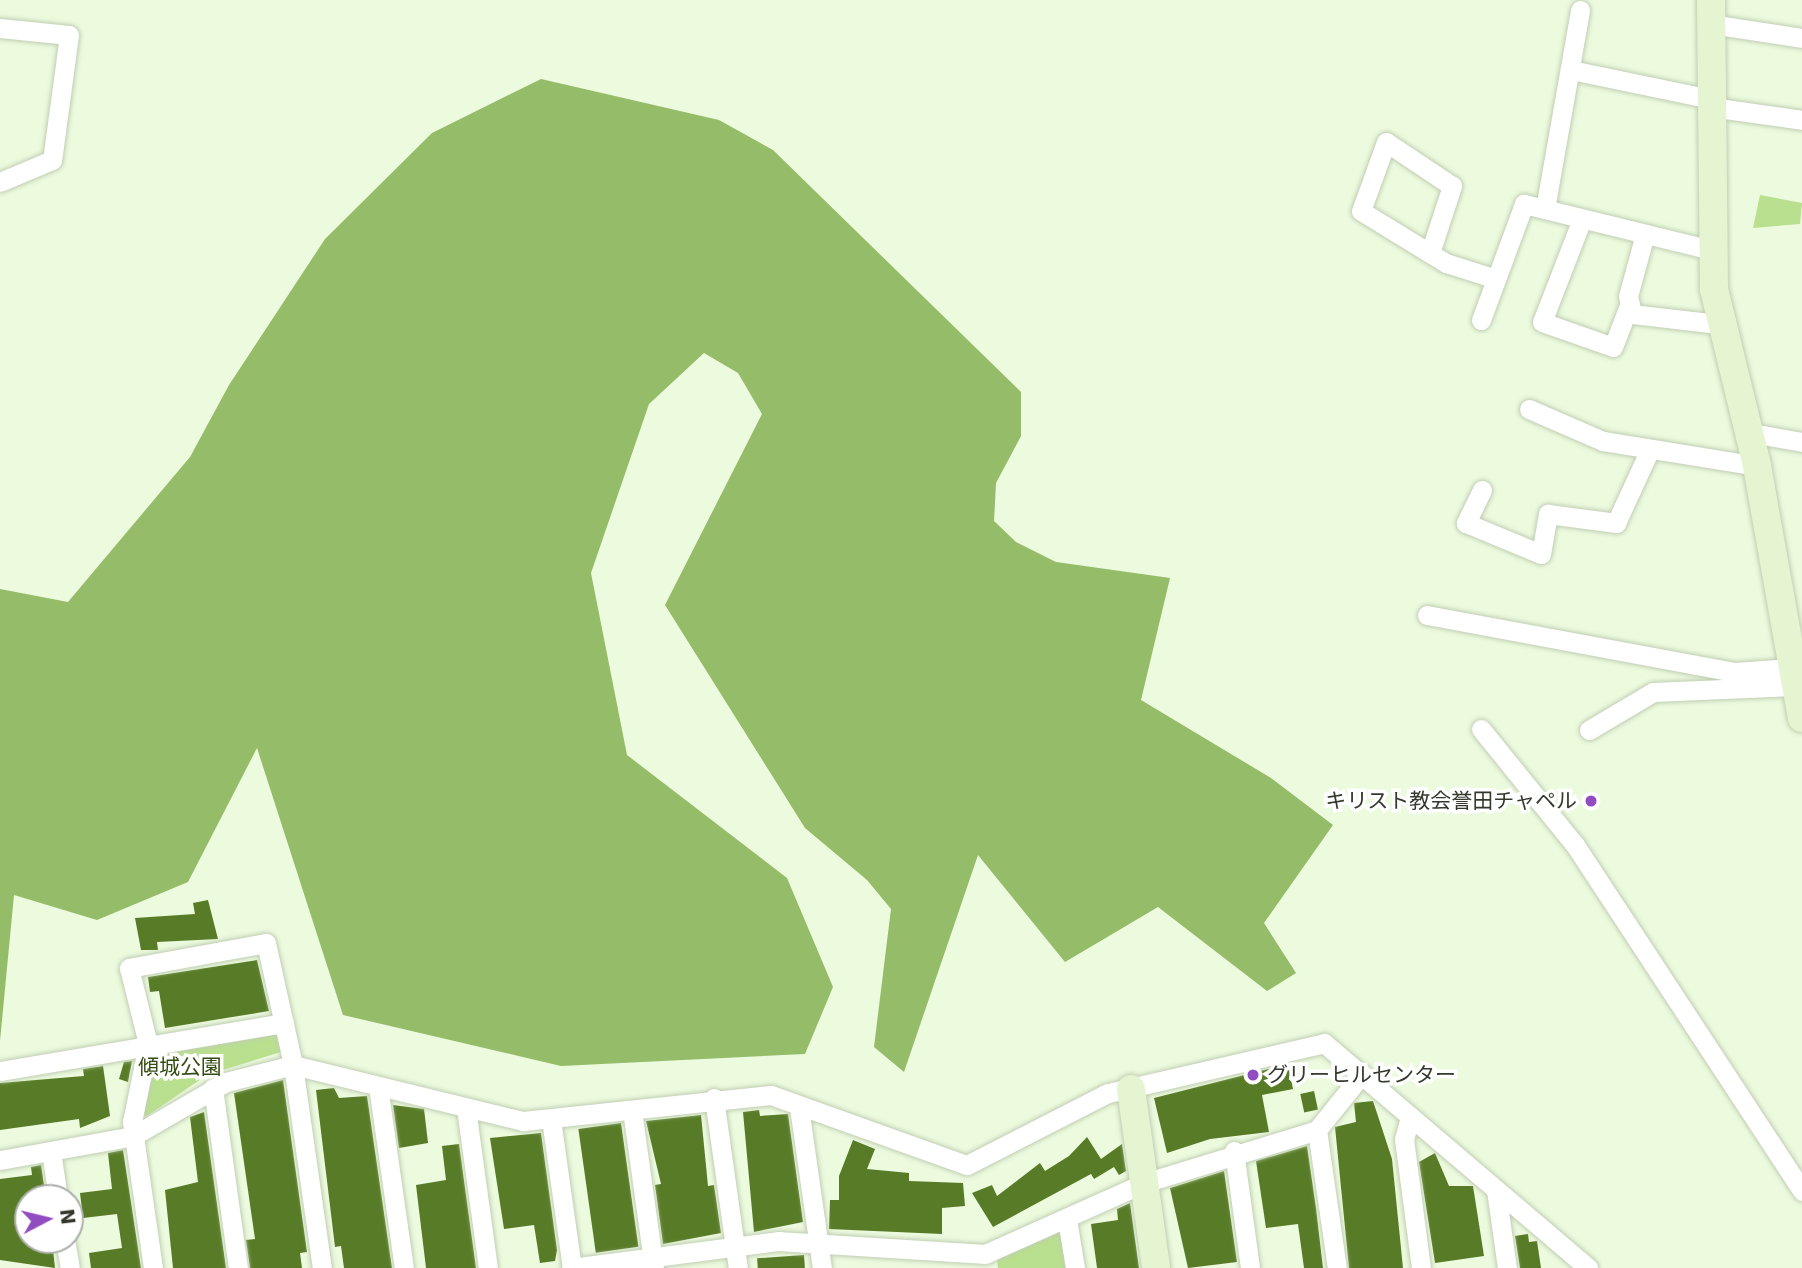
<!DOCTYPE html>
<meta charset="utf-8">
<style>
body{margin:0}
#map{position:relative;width:1802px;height:1268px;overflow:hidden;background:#ecfade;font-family:"DejaVu Sans","Noto Sans JP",sans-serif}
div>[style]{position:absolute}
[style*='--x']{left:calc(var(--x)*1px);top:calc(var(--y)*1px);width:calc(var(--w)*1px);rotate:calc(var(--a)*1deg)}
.green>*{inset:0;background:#b9e08e}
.forest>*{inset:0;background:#95bc68}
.building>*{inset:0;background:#577b26;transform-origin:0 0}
.roads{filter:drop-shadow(0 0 2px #c0ceb3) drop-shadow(0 0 2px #c0ceb3)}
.street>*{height:19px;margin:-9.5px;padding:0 9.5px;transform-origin:9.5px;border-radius:9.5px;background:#fff}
.secondary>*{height:28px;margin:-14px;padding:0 14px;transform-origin:14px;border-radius:14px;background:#e5f5d1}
.dots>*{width:19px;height:19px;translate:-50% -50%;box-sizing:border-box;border:4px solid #fff;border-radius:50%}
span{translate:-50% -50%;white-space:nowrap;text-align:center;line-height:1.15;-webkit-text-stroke:7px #fff;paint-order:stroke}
.poi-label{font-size:21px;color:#34392e}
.right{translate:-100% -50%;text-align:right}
.left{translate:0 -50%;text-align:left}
.park-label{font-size:21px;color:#344c11}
.north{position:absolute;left:14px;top:1184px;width:70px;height:70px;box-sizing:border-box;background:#fff;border:2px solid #aeb0ab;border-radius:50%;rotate:83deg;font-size:19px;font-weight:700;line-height:28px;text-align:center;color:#34392e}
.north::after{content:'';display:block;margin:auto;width:24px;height:32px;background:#914cbf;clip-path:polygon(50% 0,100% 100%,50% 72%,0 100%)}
</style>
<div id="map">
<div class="green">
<i style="clip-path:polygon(1760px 195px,1802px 203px,1800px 224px,1753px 228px)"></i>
<i style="clip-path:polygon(273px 1030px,284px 1051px,207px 1075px,147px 1116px,141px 1114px,161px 1049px)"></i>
<i style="clip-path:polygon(1062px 1231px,1068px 1268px,998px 1268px,997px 1260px)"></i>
</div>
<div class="forest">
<i style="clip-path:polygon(541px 79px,719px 120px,773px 150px,1021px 392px,1021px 436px,996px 483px,994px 521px,1016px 542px,1056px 562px,1170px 578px,1141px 700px,1271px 778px,1333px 825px,1264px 923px,1296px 973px,1267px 991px,1158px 907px,1065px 962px,978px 855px,904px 1072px,874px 1047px,891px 909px,867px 880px,805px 828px,665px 605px,762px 414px,738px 373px,704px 353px,649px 404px,591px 573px,627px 755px,787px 878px,833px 987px,805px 1054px,561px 1066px,343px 1015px,257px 748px,188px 882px,97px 920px,14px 895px,0 1041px,0 589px,68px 602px,190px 457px,229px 385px,325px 239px,432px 133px)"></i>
</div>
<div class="building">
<i style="clip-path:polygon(208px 900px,218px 939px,157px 942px,158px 950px,141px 950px,135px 918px,195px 914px,193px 903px)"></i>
<i style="clip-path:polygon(257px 960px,269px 1011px,165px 1028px,159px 991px,150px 992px,148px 977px)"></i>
<i style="clip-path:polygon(132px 1061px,128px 1082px,119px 1079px,124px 1062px)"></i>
<i style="clip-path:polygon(1288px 1064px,1293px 1089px,1262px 1095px,1269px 1132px,1210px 1139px,1167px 1153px,1154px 1098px)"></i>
<i style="clip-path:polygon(103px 1066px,110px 1116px,80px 1128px,79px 1119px,0 1130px,0 1083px,84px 1076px,83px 1069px)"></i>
<i style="clip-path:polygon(283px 1080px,307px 1252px,300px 1253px,302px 1268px,250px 1268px,246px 1240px,255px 1239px,234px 1093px)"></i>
<i style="clip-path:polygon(334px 1088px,339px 1098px,367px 1096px,392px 1268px,344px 1268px,341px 1246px,335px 1247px,316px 1090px)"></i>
<i style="left:1314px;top:1091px;width:19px;height:14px;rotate:78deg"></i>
<i style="clip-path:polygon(1373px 1101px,1392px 1159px,1403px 1268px,1349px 1268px,1335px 1127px,1356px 1122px,1354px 1103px)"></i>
<i style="clip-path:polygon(393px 1105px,424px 1109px,428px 1143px,399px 1148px)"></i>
<i style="clip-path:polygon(759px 1110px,760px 1116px,788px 1114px,803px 1222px,754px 1232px,743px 1112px)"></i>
<i style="clip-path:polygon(204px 1112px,226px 1268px,173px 1268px,165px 1190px,198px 1182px,190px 1117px)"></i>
<i style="clip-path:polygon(701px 1115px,708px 1186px,714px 1185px,721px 1233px,663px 1244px,655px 1185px,661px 1184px,646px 1121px)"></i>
<i style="left:621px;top:1123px;width:125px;height:43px;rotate:82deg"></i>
<i style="clip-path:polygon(541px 1133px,557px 1250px,555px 1261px,540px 1263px,534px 1225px,504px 1229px,490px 1138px)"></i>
<i style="clip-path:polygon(1087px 1137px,1101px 1159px,1122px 1144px,1126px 1171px,1119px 1175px,1114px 1167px,1094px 1179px,1091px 1174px,993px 1227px,972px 1193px,992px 1185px,997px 1196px,1040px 1163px,1045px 1171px,1069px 1156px)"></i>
<i style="clip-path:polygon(853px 1140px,875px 1149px,867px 1169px,909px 1173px,909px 1181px,963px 1183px,965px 1206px,942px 1208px,942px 1234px,829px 1229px,830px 1200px,839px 1200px,839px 1176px)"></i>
<i style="clip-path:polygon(459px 1144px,476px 1268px,426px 1268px,416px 1185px,446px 1180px,442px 1146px)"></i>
<i style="clip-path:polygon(1307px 1146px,1316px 1208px,1323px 1268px,1304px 1268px,1298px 1224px,1266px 1228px,1256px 1161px)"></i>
<i style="clip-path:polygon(123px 1150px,141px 1268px,91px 1268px,89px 1253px,122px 1248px,117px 1214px,83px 1218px,80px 1193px,112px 1189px,108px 1153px)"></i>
<i style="clip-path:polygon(1435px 1153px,1449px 1186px,1473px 1186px,1484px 1256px,1435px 1263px,1419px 1162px)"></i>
<i style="clip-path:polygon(41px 1165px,46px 1198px,28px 1198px,28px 1240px,52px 1240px,55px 1268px,0 1260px,0 1179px,32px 1175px,31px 1167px)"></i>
<i style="clip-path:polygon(1224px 1171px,1237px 1262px,1188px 1268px,1170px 1188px)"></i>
<i style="clip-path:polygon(1130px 1203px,1139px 1268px,1097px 1268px,1091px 1224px,1118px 1220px,1117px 1209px)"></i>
<i style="clip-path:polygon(1528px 1234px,1529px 1242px,1537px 1241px,1541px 1268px,1520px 1268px,1515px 1236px)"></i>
<i style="left:804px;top:1255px;width:13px;height:47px;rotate:86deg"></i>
</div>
<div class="roads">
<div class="street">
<i style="--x:1711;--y:24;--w:92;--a:8.7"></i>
<i style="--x:0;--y:28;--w:69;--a:5.8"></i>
<i style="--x:69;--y:35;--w:126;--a:97.7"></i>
<i style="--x:52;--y:160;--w:56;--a:157.1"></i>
<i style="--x:1571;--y:70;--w:143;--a:11.7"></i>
<i style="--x:1711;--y:107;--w:92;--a:8.1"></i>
<i style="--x:1545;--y:209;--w:202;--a:-80"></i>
<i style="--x:1582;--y:219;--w:110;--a:111.2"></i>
<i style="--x:1542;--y:322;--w:75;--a:19.4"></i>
<i style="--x:1613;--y:347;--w:42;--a:-69"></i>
<i style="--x:1645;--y:234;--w:64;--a:105.3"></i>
<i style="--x:1628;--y:296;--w:18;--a:77"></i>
<i style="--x:1632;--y:314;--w:88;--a:6.6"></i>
<i style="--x:1430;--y:253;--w:71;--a:-71.8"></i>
<i style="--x:1452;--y:186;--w:79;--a:-146.3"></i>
<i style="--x:1386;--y:142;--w:73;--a:109.9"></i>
<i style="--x:1361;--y:211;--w:100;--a:31.5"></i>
<i style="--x:1446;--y:263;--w:52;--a:17.7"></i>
<i style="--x:1481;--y:320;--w:124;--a:-69.7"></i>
<i style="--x:1524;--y:204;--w:193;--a:13.8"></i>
<i style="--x:1529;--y:409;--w:81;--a:23.4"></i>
<i style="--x:1603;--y:441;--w:156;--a:9.2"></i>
<i style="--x:1746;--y:432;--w:57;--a:10.1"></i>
<i style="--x:1482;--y:490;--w:37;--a:116"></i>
<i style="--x:1466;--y:523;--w:81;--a:22.5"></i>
<i style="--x:1541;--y:554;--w:41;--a:-80.1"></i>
<i style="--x:1548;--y:514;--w:69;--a:7.5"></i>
<i style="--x:1616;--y:523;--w:81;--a:-65.3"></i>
<i style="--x:1427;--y:615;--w:313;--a:10.5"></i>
<i style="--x:1735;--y:672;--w:56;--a:-4.1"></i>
<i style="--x:1481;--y:729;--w:149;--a:51"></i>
<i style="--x:1575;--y:845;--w:414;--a:56.7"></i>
<i style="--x:1589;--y:730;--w:74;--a:-30.7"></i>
<i style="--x:1653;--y:692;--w:142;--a:-2.4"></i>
<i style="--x:0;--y:1071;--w:288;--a:-9.6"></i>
<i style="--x:378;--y:1086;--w:184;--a:81.9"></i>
<i style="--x:213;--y:1088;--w:182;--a:82.1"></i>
<i style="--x:714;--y:1098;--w:172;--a:82"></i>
<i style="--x:799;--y:1107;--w:163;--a:81.9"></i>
<i style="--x:466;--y:1108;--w:162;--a:82.2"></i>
<i style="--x:632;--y:1110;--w:160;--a:82.1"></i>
<i style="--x:1410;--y:1117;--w:23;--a:105"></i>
<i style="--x:1404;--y:1139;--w:130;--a:82.5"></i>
<i style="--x:551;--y:1119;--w:150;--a:82"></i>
<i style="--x:1317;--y:1130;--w:139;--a:81.8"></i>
<i style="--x:51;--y:1151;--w:48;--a:81.5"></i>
<i style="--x:1234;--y:1151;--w:118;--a:82.2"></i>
<i style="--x:0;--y:1160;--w:135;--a:-10.2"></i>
<i style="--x:133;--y:1136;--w:108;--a:-30.1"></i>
<i style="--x:226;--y:1082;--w:69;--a:-14.2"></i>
<i style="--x:293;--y:1065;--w:237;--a:13.7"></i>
<i style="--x:523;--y:1121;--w:249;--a:-6"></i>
<i style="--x:771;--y:1095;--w:208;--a:19.7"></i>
<i style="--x:967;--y:1165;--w:158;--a:-27.1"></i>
<i style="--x:1108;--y:1093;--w:222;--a:-13"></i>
<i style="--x:1324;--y:1043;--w:347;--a:40.4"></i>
<i style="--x:1496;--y:1190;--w:79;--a:82"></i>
<i style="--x:1067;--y:1219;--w:50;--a:80.7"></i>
<i style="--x:65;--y:1240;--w:28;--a:80"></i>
<i style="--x:153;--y:1268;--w:148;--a:-98.2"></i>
<i style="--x:132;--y:1122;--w:80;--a:-78.4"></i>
<i style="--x:148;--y:1044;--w:78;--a:-104"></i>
<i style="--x:129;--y:968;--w:139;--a:-10.3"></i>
<i style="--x:266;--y:943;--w:125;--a:77.5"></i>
<i style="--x:293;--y:1065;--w:205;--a:81.9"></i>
<i style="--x:571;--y:1268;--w:210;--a:-7.4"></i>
<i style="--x:779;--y:1241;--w:206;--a:3.6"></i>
<i style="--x:985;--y:1254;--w:174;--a:-24.1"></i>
<i style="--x:1144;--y:1183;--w:181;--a:-17"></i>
<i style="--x:1317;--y:1130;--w:72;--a:-51.2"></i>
</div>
<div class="secondary">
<i style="--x:1711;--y:0;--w:289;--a:89.4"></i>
<i style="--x:1714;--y:289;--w:182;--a:76.3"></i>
<i style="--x:1757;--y:466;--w:256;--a:79.9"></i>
<i style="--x:1131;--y:1089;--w:181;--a:82"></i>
</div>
</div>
<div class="dots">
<i style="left:1591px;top:801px;background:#914cbf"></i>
<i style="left:1253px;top:1075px;background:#914cbf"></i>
</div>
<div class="poi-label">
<span class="right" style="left:1577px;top:801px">キリスト教会誉田チャペル</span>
<span class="left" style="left:1267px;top:1075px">グリーヒルセンター</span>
</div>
<div class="park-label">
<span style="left:180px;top:1067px">傾城公園</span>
</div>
<div class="north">N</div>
</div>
